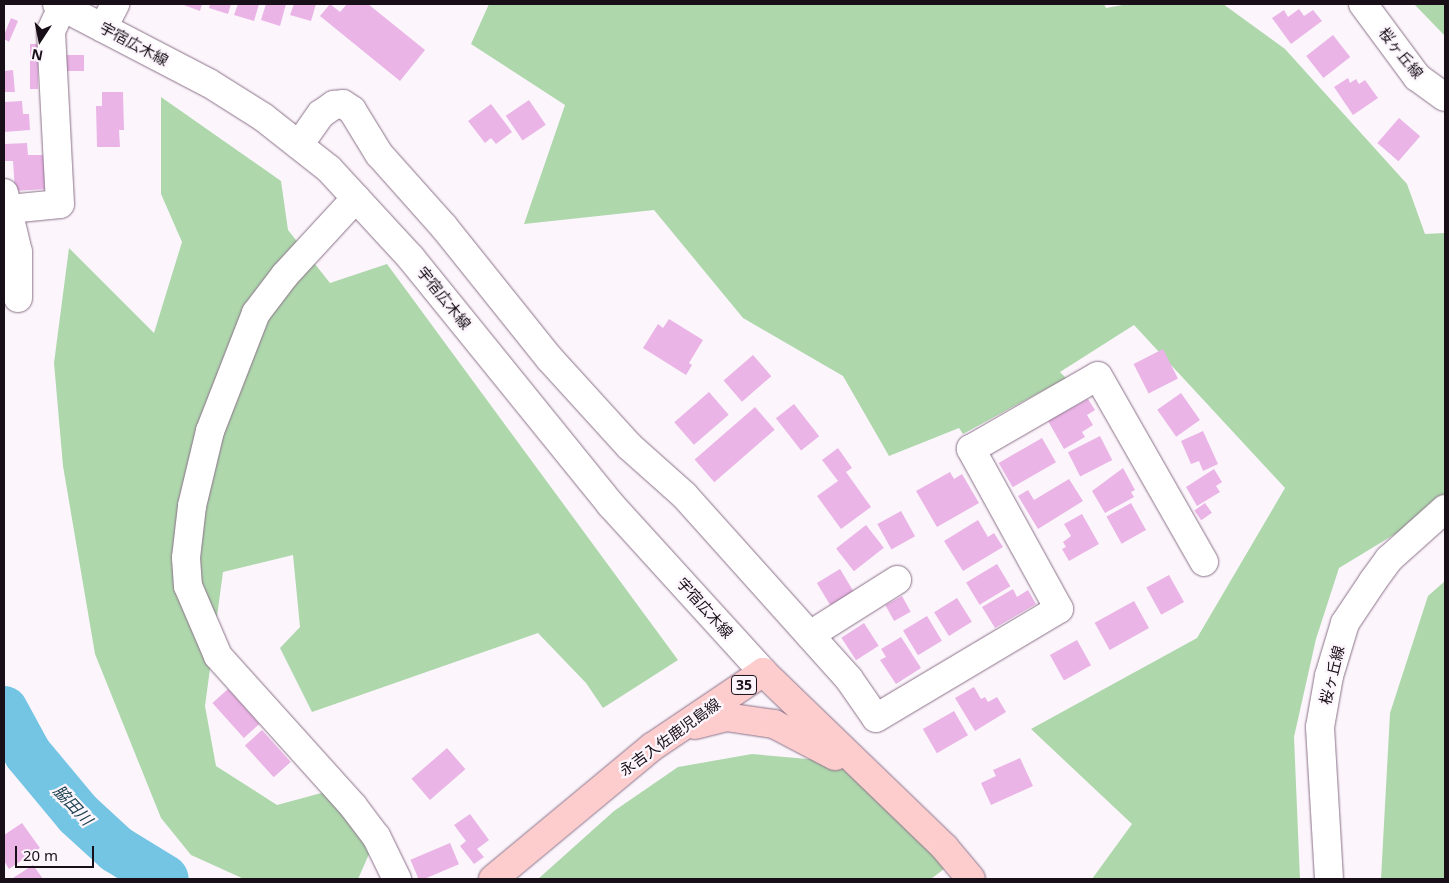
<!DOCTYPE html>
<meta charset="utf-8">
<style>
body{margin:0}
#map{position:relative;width:1449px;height:883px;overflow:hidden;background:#fcf6fc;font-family:"Noto Sans","Noto Sans JP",sans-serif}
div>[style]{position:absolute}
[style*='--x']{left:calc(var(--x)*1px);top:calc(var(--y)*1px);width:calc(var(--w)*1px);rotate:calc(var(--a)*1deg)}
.green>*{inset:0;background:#aed7ac}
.river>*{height:48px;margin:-24px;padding:0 24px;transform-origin:24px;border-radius:24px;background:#74c4e4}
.building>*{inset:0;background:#eab4e6;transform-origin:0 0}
.roads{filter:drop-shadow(0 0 1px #8b7189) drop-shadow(0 0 1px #8b7189)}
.minor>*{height:28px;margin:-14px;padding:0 14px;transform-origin:14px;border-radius:14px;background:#fff}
.major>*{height:28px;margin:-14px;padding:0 14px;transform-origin:14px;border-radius:14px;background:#fdcdce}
span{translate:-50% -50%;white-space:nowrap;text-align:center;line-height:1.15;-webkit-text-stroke:4.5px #fcf6fc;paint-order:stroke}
.shield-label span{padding:1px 4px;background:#fcf6fc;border:1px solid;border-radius:4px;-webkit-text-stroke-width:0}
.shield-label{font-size:14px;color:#190f19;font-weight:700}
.street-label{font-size:15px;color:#190f19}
.water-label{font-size:16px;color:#1d4250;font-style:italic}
.frame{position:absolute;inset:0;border:5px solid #190f19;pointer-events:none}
.north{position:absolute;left:15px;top:15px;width:50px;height:50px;-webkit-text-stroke:4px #fcf6fc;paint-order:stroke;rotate:191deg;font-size:14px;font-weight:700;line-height:20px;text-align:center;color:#190f19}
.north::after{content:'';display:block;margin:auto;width:18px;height:22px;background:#190f19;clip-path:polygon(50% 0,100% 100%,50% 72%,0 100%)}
.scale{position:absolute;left:15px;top:846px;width:79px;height:22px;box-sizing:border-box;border:2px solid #190f19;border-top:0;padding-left:6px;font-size:15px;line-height:18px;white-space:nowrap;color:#190f19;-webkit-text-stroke:4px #fcf6fc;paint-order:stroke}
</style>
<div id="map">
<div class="green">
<i style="clip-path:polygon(489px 4px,1104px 4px,1106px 8px,1128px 4px,1223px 4px,1285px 49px,1407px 184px,1425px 234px,1445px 233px,1445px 495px,1405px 528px,1339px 568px,1316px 639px,1294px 737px,1300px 879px,1092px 879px,1132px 824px,1031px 729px,1197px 638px,1285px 488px,1134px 325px,1060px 372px,1066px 378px,963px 434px,959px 428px,889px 456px,843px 376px,743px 318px,654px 210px,524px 224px,565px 105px,471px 44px)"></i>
<i style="clip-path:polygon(1414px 4px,1445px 4px,1445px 36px)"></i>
<i style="clip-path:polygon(161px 97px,281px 181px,288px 230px,330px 283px,387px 264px,678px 660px,603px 708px,586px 683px,538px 633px,312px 712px,280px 648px,300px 627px,293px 555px,223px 572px,205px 706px,216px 766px,277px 805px,325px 792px,373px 845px,358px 879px,244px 879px,191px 855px,161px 818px,95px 654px,63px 466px,54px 363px,69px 248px,154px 333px,182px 242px,161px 194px)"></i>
<i style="clip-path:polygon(1445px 581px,1445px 879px,1381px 879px,1390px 713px,1428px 596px)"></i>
<i style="clip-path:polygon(752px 754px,831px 761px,883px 794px,944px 869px,931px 879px,538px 879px,614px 811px,678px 767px)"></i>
</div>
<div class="river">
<i style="--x:4;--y:710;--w:50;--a:61.4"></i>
<i style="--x:28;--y:754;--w:78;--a:50.2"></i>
<i style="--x:78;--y:814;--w:52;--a:42.6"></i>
<i style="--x:116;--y:849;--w:57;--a:31.5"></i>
</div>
<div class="building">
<i style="clip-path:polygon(181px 4px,202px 4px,200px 11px)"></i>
<i style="clip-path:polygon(210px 4px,231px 4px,228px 14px,209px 8px)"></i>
<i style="clip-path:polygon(238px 4px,259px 4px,254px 21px,234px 15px)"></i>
<i style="clip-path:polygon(266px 4px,286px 4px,280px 26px,261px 20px)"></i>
<i style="clip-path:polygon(294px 4px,316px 4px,311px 21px,290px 15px)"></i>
<i style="clip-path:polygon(330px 4px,340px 12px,347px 4px,368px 4px,425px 50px,400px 81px,320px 16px)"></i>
<i style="clip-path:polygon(1299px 9px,1304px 16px,1313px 10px,1322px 21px,1291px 44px,1272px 18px,1284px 10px,1288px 17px)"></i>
<i style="clip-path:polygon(11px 18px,18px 21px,9px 42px,4px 39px,4px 35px)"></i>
<i style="left:1333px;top:35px;width:28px;height:34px;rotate:52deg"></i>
<i style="left:30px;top:44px;width:8px;height:45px"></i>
<i style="left:65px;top:55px;width:19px;height:16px"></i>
<i style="clip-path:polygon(13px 70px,15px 92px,4px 92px,4px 71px)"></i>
<i style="clip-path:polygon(1348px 78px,1350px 83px,1356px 79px,1359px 84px,1365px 80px,1378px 98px,1353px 115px,1334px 87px)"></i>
<i style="clip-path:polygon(102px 92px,123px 92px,124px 130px,119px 130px,120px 147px,97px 147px,96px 106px,102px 106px)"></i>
<i style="left:529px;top:100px;width:30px;height:28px;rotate:56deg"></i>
<i style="clip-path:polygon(22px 101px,23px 114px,29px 114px,30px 130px,4px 132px,4px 102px)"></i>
<i style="clip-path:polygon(491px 104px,512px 132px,496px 144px,491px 138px,485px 143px,468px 121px)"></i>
<i style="left:1399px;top:118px;width:28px;height:33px;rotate:41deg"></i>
<i style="clip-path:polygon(27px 143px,28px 155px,43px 155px,45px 189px,15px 191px,13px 161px,5px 161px,4px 144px)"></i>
<i style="clip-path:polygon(669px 319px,703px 340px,689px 363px,692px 365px,686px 375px,643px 348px,658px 324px,663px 328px)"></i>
<i style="left:1163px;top:349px;width:33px;height:33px;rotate:63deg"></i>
<i style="left:753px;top:355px;width:28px;height:39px;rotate:49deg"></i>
<i style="left:709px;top:392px;width:30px;height:46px;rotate:49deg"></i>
<i style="left:1181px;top:393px;width:33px;height:29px;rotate:55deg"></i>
<i style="clip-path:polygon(1088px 399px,1095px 410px,1087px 415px,1093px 425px,1082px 432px,1085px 437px,1064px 449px,1048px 421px)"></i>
<i style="left:794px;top:404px;width:41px;height:23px;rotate:52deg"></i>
<i style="left:755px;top:407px;width:30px;height:80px;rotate:49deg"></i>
<i style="clip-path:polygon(1203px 431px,1218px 464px,1203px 471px,1199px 461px,1191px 464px,1181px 441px)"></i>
<i style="left:1100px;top:436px;width:27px;height:36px;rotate:63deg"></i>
<i style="left:1042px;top:438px;width:28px;height:50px;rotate:60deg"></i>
<i style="clip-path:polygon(838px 448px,852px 468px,846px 472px,871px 507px,841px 529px,817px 496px,838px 481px,822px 460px)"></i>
<i style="clip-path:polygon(1123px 468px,1135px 490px,1131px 492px,1134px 497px,1105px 513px,1092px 491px)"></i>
<i style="clip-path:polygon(1214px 469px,1222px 482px,1216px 486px,1220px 492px,1197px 506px,1186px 487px)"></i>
<i style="clip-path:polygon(950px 472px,954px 479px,962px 474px,979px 503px,937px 527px,916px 491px)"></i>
<i style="clip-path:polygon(1069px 479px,1083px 501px,1038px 529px,1018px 496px,1028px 490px,1034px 500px)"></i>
<i style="left:1131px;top:503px;width:31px;height:28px;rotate:61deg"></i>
<i style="left:1205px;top:503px;width:12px;height:13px;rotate:55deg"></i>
<i style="left:901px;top:511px;width:29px;height:27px;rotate:61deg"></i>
<i style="clip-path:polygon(1082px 514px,1099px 544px,1069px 561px,1062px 549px,1066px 547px,1063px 542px,1071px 536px,1064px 524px)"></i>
<i style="clip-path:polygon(978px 520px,988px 537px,994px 533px,1003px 547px,963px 571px,944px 541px)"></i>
<i style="left:866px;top:525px;width:29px;height:38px;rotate:52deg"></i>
<i style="left:997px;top:564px;width:26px;height:36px;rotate:59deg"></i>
<i style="left:840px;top:569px;width:26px;height:27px;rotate:59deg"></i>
<i style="left:1169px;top:575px;width:31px;height:26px;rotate:61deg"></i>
<i style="clip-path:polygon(1013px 589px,1017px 597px,1028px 590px,1036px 604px,995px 628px,982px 607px)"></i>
<i style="left:902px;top:596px;width:18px;height:19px;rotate:61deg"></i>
<i style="left:957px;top:598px;width:28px;height:27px;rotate:58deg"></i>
<i style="left:1134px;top:601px;width:31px;height:45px;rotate:61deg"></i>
<i style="left:927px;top:616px;width:29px;height:28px;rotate:59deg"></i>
<i style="left:864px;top:623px;width:27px;height:27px;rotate:57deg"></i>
<i style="clip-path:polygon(901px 637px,921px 668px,896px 684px,880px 660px,886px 657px,881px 649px)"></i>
<i style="left:1077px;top:640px;width:29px;height:31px;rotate:61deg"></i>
<i style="clip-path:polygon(974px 687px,981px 699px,985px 697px,988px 702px,997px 697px,1006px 712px,975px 731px,955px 698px)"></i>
<i style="left:228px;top:689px;width:47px;height:21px;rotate:48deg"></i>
<i style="left:954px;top:711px;width:28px;height:36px;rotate:60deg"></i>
<i style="left:262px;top:730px;width:43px;height:23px;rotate:48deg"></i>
<i style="left:447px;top:748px;width:28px;height:47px;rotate:49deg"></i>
<i style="clip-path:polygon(1020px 758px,1033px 786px,991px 805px,981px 783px,996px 776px,993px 770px)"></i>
<i style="clip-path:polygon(470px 814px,489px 840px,477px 849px,484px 857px,474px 864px,460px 846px,466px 841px,454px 825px)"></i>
<i style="clip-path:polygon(22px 823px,40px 848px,9px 869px,4px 861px,4px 835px)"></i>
<i style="left:450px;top:843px;width:23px;height:43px;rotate:67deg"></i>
<i style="clip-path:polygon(33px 865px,43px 879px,14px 879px,13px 878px)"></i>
</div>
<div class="roads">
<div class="minor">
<i style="--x:57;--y:4;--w:171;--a:27.5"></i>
<i style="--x:209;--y:83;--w:64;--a:32.2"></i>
<i style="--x:263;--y:117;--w:84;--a:38.2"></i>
<i style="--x:329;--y:169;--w:121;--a:47.3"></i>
<i style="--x:411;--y:258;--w:318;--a:51"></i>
<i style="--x:611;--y:505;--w:226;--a:47.7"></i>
<i style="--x:1363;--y:4;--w:91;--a:53.5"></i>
<i style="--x:1417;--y:77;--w:34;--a:36"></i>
<i style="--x:103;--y:28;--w:27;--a:-63"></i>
<i style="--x:299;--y:145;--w:38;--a:-55"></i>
<i style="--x:321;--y:114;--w:16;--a:-35"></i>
<i style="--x:334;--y:105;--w:9;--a:-6"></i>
<i style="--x:343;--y:104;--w:11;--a:34"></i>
<i style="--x:352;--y:110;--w:52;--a:58.5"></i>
<i style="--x:379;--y:154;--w:98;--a:48.3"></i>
<i style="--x:444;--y:227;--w:168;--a:51.3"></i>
<i style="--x:549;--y:358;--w:119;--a:47.7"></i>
<i style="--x:629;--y:446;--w:74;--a:41.7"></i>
<i style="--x:684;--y:495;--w:247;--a:48.1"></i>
<i style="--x:849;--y:679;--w:47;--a:55.3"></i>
<i style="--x:876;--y:718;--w:213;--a:-30.8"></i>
<i style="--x:1059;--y:609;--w:183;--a:-118.8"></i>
<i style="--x:971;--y:449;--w:146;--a:-29.9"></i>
<i style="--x:1098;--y:376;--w:214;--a:60.3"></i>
<i style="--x:4;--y:193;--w:61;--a:76.7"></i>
<i style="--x:18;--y:252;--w:46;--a:90"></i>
<i style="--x:356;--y:198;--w:105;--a:132.7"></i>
<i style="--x:285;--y:275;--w:48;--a:127.3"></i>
<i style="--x:256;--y:313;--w:127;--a:111.3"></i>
<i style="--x:210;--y:431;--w:77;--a:103.5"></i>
<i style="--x:192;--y:506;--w:52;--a:96.6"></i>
<i style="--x:186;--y:558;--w:28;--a:86"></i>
<i style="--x:188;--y:586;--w:76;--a:66.8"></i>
<i style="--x:218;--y:656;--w:202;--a:48"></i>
<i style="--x:353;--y:806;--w:38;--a:53"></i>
<i style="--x:376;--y:836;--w:48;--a:64"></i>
<i style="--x:9;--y:209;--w:51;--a:-5.6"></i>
<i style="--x:60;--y:204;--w:173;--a:-93"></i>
<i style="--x:51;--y:31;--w:26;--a:-65"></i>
<i style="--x:810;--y:635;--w:103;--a:-32.3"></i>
<i style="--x:1329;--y:879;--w:152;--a:-93.4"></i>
<i style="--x:1320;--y:727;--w:52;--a:-80"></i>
<i style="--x:1329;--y:676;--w:55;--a:-73.2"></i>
<i style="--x:1345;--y:623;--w:50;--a:-56.3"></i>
<i style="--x:1373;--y:581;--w:27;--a:-54"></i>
<i style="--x:1389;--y:559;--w:75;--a:-41.8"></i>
</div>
<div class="major">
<i style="--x:695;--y:725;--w:32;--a:-14"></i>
<i style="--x:726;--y:717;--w:49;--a:8.3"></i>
<i style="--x:774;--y:724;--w:69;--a:27.7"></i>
<i style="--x:493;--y:879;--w:207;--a:-39.7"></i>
<i style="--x:652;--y:747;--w:134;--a:-34"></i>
<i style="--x:763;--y:672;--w:253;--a:44"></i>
<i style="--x:945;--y:848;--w:40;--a:50"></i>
</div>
</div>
<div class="shield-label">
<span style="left:744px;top:685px">35</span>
</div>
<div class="street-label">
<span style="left:134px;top:44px;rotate:28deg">宇宿広木線</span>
<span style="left:1401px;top:53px;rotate:51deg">桜ヶ丘線</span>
<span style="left:444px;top:298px;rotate:51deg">宇宿広木線</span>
<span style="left:705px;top:608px;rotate:48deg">宇宿広木線</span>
<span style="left:1332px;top:675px;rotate:-76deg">桜ヶ丘線</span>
<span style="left:670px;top:737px;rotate:-36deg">永吉入佐鹿児島線</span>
</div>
<div class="water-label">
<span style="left:73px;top:805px;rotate:47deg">脇田川</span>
</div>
<div class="frame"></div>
<div class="north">N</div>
<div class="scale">20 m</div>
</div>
